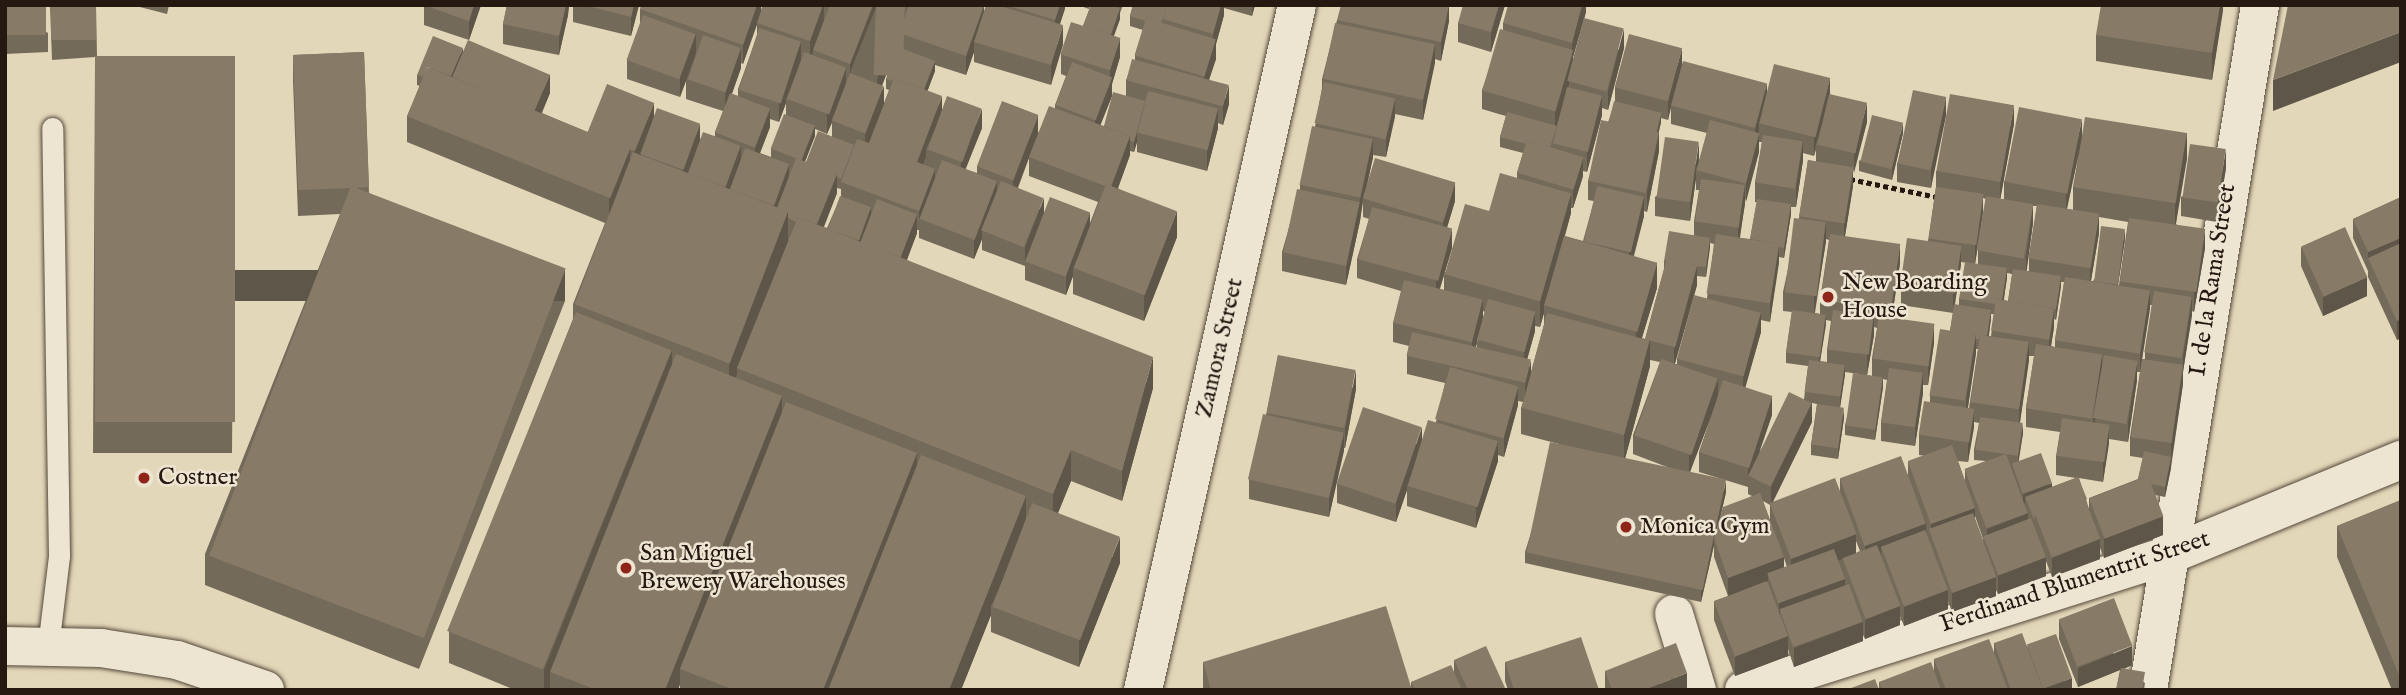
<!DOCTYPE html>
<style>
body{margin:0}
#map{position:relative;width:2406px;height:695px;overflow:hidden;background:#e3d7b9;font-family:"IM FELL English",serif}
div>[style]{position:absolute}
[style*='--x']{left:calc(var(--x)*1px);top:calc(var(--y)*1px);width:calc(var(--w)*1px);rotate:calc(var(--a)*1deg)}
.path>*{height:4.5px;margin-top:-2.25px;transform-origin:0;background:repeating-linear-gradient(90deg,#241811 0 5px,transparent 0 8.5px)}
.roads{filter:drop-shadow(0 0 2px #54483b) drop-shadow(0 0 2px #54483b)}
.lane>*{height:21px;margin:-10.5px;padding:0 10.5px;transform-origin:10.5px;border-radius:10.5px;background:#ede5d2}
.street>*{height:38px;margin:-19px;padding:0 19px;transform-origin:19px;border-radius:19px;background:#ede5d2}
.secondary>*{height:38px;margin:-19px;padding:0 19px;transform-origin:19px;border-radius:19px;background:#ede5d2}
.wall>*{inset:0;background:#746a59}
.shaded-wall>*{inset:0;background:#5e5649;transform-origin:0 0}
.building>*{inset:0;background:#877b68;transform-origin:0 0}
.dots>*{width:19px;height:19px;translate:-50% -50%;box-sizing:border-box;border:4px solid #ede5d2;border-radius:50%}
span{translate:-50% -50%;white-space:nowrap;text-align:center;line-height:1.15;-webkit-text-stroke:5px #ede5d2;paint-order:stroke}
.street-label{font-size:24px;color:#241811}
.poi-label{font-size:24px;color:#241811}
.left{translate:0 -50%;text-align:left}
.frame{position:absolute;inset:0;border:7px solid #241811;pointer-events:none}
</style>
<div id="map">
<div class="path">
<i style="--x:1850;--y:179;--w:89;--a:11.7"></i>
</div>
<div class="roads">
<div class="lane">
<i style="--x:48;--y:647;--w:92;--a:-83.1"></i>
<i style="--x:59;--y:556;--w:428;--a:-90.9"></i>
</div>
<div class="street">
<i style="--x:1674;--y:614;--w:79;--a:73.2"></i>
<i style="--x:2148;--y:690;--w:694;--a:-80.71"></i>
</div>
<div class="secondary">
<i style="--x:5;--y:646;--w:96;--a:1.2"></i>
<i style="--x:101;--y:648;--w:77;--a:9"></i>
<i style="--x:177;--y:660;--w:93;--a:18.8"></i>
<i style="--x:1143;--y:690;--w:702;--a:-77.33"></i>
<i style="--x:1744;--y:690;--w:446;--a:-17.6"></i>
<i style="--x:2169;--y:555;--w:251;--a:-22.3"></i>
</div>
</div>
<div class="wall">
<i style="clip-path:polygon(5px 5px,48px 33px,48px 52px,5px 54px)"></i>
<i style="clip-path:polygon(96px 5px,97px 56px,235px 56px,232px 453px,93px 453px,95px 57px,52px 60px,50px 6px)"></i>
<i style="clip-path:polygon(132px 5px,169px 5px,167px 14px)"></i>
<i style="clip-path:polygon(424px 5px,481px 5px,469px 40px,424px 25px)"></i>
<i style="clip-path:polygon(507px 5px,569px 5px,568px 15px,559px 55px,503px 44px,503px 24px)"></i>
<i style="clip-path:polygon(573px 5px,639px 5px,631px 36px,573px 22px)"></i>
<i style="clip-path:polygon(evenodd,761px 5px,761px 10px,763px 5px,983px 5px,984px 13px,1004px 8px,1004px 5px,1065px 5px,1060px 24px,1051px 85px,974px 62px,974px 52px,966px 75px,935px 65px,935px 71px,927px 91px,942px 109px,982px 128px,965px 169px,977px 173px,977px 166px,1038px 133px,1055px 108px,1055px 105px,1066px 76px,1061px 74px,1061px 55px,1083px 26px,1091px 5px,1123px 5px,1120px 13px,1120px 19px,1114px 36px,1120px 57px,1112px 84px,1112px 96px,1100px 125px,1104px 126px,1126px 96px,1126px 80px,1135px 60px,1135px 55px,1143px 30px,1130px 26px,1130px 16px,1133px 5px,1255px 5px,1252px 16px,1224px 8px,1224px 15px,1216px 44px,1216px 59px,1209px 79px,1229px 104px,1223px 125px,1218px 123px,1218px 128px,1207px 171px,1137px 152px,1137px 142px,1134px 152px,1130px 151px,1130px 155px,1118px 188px,1177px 237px,1144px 321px,1073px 294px,1073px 276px,1066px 295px,1025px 280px,1025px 266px,982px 250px,982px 239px,974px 259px,919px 238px,919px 230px,917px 230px,917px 233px,907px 260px,1153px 388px,1122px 501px,1071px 481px,1058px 513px,1120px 563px,1079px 667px,991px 632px,991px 615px,961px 690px,680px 690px,680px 684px,678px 690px,550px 690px,550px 687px,549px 690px,515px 690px,449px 663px,449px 632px,573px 319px,573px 304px,605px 223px,407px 142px,407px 116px,420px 86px,417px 85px,417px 75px,463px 53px,550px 93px,542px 113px,587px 132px,654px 115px,700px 139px,715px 136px,715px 132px,723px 111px,686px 99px,686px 81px,680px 97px,627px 79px,627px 60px,640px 24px,640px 9px,761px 5px,757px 25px,757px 36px,738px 89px,738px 96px,732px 94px,741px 68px,741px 63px,743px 64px,757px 25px,761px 5px,899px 41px,899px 47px,886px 79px,886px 89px,889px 90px,884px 103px,882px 85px,899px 41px,761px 5px,786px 103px,786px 115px,771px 149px,771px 157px,760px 153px,770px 127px,770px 119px,779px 122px,786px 103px,761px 5px,832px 123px,832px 137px,806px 162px,805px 162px,815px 136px,815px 129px,827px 134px,832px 123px,761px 5px,1029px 158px,1029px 176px,1098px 202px,1090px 223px,1044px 213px,1018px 188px,1029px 158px,761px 5px,837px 188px,841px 189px,841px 196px,827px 228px,824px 227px,837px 193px,837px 188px)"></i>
<i style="clip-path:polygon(1078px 5px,1090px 5px,1089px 9px)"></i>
<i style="clip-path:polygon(evenodd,1449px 5px,1449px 21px,1441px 61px,1435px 59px,1423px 120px,1395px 114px,1386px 157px,1373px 155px,1367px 186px,1455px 201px,1447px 228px,1452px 248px,1440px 289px,1444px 290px,1444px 274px,1489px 211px,1517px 178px,1517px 173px,1523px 153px,1500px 147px,1500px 137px,1506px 116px,1482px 109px,1482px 90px,1503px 30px,1503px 23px,1586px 5px,1586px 12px,1573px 57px,1573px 63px,1624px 48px,1608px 110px,1602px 108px,1602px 115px,1587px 172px,1583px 171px,1583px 176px,1573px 208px,1571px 208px,1571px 213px,1565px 236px,1583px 241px,1594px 201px,1588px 200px,1588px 181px,1615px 102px,1615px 87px,1682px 64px,1767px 92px,1830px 94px,1867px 122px,1853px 173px,1853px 186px,1845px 236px,1900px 263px,1892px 318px,1934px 343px,1928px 385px,1923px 385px,1923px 393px,1915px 446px,1881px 441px,1881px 422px,1887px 380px,1883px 379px,1883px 387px,1875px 440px,1845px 435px,1845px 425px,1859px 374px,1845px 372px,1840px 407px,1844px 418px,1838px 459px,1811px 455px,1811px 445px,1817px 404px,1812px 403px,1812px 422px,1773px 502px,1840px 491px,1840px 479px,1908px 474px,1908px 462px,1926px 456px,1919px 455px,1919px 435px,1930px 402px,1930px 395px,1950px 331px,1953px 313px,1901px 305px,1901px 286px,1928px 241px,1936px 187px,1936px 171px,2014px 124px,2000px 199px,2004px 199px,2004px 181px,2082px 135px,2187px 133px,2176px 224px,2205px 248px,2194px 312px,2192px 311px,2183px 372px,2183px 384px,2171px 468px,2165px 497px,2155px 495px,2163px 535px,2104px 558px,2100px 548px,2100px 559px,2052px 577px,2046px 561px,2046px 576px,1998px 594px,1996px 590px,1996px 596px,1952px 612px,1948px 601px,1948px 609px,1904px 626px,1900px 616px,1900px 625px,1865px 639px,1863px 635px,1863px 641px,1794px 667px,1788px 649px,1788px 656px,1735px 676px,1714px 620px,1714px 601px,1728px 596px,1714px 557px,1714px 545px,1701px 602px,1525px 563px,1525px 552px,1559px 444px,1521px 434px,1521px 408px,1523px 402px,1518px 401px,1518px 405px,1504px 457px,1498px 455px,1498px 461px,1476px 528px,1407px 506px,1407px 490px,1396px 522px,1337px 503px,1337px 484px,1422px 441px,1436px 422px,1445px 383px,1407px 374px,1407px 355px,1409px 346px,1393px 342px,1393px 323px,1401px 291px,1357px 278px,1357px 259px,1369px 219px,1363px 217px,1363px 202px,1360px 221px,1346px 285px,1282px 271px,1282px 252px,1300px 189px,1300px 185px,1315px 127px,1322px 88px,1322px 79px,1337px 20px,1449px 5px,1671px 108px,1671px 124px,1707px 133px,1699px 161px,1655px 197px,1655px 216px,1690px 221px,1696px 178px,1696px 190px,1699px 190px,1694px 221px,1694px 235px,1664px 261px,1664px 269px,1645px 339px,1642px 338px,1657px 288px,1634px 256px,1644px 216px,1644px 211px,1647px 212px,1659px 151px,1659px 132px,1661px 118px,1668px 120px,1671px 108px,1449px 5px,1759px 131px,1759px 142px,1762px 142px,1755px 182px,1755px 202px,1757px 202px,1750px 239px,1740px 238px,1745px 202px,1759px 152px,1759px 131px,1449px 5px,1816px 150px,1816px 162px,1808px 160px,1799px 218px,1783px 292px,1783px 311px,1792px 312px,1786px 353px,1786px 363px,1808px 366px,1804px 399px,1759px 452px,1772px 415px,1745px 387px,1761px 332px,1761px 320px,1770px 322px,1779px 257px,1784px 258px,1791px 214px,1791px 207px,1796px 207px,1803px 160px,1803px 153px,1814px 156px,1816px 150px,1449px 5px,2079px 153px,2073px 187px,2073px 210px,2067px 209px,2079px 153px,1449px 5px,1983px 198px,1986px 199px,1978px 250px,1978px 264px,1959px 299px,1959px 305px,1955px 305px,1961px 262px,1975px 264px,1983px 213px,1983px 198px,1449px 5px,2033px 206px,2037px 206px,2029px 258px,2029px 271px,2026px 271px,2033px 223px,2033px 206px,1449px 5px,2099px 217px,2128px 222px,2119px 285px,2118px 285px,2125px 239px,2093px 281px,2091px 281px,2099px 233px,2099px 217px,1449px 5px,1826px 239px,1829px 240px,1820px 300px,1820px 314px,1815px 313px,1826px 239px,1449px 5px,1710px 243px,1714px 244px,1707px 298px,1677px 359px,1677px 364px,1675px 364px,1697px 285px,1697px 276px,1706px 277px,1710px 243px,1449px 5px,2007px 273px,2012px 274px,2008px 301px,2004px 300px,2007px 273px,1449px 5px,2061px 282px,2064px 282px,2055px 340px,2055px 347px,2051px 346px,2054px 327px,2054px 319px,2056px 320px,2061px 282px,1449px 5px,2150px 305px,2152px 305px,2145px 352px,2145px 359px,2142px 359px,2150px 305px,1449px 5px,1483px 311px,1485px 312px,1477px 340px,1477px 347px,1476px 347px,1483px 318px,1483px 311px,1449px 5px,1544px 313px,1544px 325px,1531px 372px,1527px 359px,1535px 331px,1535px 326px,1540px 327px,1544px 313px,1449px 5px,1991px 314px,1994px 314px,1991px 336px,1989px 336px,1991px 314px,1449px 5px,1826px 320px,1831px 321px,1827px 350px,1827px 362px,1820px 361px,1826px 320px,1449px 5px,1874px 327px,1877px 328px,1872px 358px,1872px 376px,1867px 375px,1874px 335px,1874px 327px,1449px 5px,1976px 349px,1978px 349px,1969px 408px,1968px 408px,1976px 349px,1449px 5px,2029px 356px,2034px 356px,2026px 408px,2026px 427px,2060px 432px,2056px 456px,2056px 475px,2076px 478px,2052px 487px,2018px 462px,2023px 433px,2020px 422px,2029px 356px,1449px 5px,1650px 360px,1660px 362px,1633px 435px,1633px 454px,1675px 470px,1625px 459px,1650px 366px,1650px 360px,1449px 5px,2137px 372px,2140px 372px,2130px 437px,2130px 456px,2143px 458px,2138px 479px,2089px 498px,2089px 509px,2079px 478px,2103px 482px,2109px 439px,2128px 442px,2137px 380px,2137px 372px,1449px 5px,1711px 417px,1699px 452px,1699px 472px,1748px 487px,1748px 486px,1748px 494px,1752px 496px,1720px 518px,1726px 492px,1689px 473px,1711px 417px,1449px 5px,1974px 422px,1979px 423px,1974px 449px,1974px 460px,1986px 461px,1965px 469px,1965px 481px,1958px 461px,1968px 462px,1974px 422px,1449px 5px,1763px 501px,1770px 505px,1770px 521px,1763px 501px,1449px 5px,1975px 516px,1983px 539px,1983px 541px,1975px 519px,1975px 516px,1449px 5px,1856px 541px,1860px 551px,1856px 553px,1856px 541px,1449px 5px,1784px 558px,1787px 567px,1784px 568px,1784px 558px)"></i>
<i style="clip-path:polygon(1505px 5px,1491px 52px,1458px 42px,1458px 23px)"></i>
<i style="clip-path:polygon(2223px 5px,2212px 80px,2096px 61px,2096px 35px)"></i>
<i style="clip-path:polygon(364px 52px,369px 193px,565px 301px,419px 669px,205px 585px,205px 554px,340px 214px,298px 216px,293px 81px,293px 55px)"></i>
<i style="clip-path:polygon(1946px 97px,1931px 188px,1897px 182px,1897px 163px)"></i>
<i style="clip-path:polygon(1903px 133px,1892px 180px,1859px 171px,1859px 161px)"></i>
<i style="clip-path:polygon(2226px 168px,2217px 222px,2181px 216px,2181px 197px)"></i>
<i style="clip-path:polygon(2401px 197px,2401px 338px,2397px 340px,2368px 277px,2368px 271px,2353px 238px,2353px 219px)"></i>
<i style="clip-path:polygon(2301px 247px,2367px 296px,2323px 316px,2301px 266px)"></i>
<i style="clip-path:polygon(1278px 355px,1356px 389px,1345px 448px,1344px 448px,1329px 517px,1249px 499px,1249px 480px,1266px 415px)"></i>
<i style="clip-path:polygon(2401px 500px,2401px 690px,2392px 690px,2337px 557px,2337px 526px)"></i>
<i style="clip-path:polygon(2059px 620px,2132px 665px,2124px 669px,2145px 683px,2144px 690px,2116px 690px,2120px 670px,2078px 687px,2059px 639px)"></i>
<i style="clip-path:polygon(1994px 643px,2027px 646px,2072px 688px,2067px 690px,1879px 690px,1879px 682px,1934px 671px,1934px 659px,1994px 653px)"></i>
<i style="clip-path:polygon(1454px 660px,1506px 690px,1203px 690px,1203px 662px,1411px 689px,1411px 682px,1454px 672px)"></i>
<i style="clip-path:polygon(1505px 662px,1599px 690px,1508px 690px,1505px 681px)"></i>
<i style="clip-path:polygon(1605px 671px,1687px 690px,1605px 690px)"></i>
</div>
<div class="shaded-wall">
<i style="clip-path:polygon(474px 5px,481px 5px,469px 40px,469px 21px)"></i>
<i style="clip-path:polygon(566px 5px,569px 5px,568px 15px,559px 55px,559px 36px)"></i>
<i style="clip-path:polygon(634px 5px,639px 5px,631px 36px,631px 17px)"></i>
<i style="clip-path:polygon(757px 5px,761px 5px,761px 13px,757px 23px,743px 64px,743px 45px)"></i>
<i style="clip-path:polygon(823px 5px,824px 5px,824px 20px,810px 60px,810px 41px)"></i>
<i style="clip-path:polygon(873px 5px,877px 5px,851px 70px,850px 83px,850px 64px)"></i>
<i style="clip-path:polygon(984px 5px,984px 25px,974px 42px,974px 52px,966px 75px,966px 56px)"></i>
<i style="clip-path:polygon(1060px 5px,1065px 5px,1065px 9px,1055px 39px,1055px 20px)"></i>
<i style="clip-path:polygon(1221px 5px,1224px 5px,1224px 15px,1216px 44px,1216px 59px,1204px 95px,1204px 76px,1213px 48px,1213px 34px)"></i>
<i style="clip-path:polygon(1252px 5px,1255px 5px,1252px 16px)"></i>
<i style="clip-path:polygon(1449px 5px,1449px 21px,1441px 61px,1441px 42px)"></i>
<i style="clip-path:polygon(1499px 5px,1505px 5px,1491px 52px,1491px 32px)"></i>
<i style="clip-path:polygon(1582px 5px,1586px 5px,1586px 12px,1573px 57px,1573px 70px,1569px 81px,1569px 85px,1555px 130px,1555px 111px,1572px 56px,1572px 43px)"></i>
<i style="clip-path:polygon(2220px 5px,2223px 5px,2223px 11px,2212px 80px,2212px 53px)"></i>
<i style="clip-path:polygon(905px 6px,905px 25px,899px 33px,899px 41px,877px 99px,877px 80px)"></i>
<i style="clip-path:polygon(1120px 8px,1120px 19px,1108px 51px,1108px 41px)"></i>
<i style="clip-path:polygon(1063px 25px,1063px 45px,1051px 85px,1051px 65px)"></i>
<i style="clip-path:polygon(1624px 29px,1624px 48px,1608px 110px,1608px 91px)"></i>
<i style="clip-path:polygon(2401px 32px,2401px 62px,2273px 111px,2273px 80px)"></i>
<i style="clip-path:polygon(696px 34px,696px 53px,680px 97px,680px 78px)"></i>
<i style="clip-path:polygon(1120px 38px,1120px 57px,1112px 84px,1112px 96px,1095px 139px,1095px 120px,1110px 81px,1110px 70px)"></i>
<i style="clip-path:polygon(801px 42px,801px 61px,786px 99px,786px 103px,779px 122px,779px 103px)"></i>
<i style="clip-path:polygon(1435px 44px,1435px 63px,1423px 120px,1423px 101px)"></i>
<i style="clip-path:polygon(463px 48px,463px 58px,446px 87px)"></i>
<i style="clip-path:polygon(741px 48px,741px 68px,725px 112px,725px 93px)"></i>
<i style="clip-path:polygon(1682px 48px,1682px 67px,1671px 105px,1668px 120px,1668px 101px)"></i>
<i style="clip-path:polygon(935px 61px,935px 71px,923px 103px,923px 93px)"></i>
<i style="clip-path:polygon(846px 67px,846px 87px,832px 121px,827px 134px,827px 115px)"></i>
<i style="clip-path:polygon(550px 74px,550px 93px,533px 132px,533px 113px)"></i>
<i style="clip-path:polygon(1830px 78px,1830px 97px,1816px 144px,1814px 156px,1814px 137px)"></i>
<i style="clip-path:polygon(1767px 83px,1767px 102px,1759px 123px,1759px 131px,1755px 145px,1755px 126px)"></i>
<i style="clip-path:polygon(1229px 85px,1229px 104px,1223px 125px,1223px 106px)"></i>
<i style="clip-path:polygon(884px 86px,884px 105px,865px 153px,865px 133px)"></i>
<i style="clip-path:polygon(942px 96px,942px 115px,926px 149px,926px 156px,917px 181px,917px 162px)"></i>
<i style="clip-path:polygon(1602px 96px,1602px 115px,1587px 172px,1587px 152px)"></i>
<i style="clip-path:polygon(1946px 97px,1946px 116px,1931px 188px,1931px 169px)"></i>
<i style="clip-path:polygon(1395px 98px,1395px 117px,1386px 157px,1386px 138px)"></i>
<i style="clip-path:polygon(654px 103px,654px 123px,640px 158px,634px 152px)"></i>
<i style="clip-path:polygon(1867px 103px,1867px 122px,1854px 173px,1854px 154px)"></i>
<i style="clip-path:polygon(2014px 105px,2014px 124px,2000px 201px,2000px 182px)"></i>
<i style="clip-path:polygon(770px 108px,770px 127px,755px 166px,755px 147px)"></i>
<i style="clip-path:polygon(982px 109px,982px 128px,961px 181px,961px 162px)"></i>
<i style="clip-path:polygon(1218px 109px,1218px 128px,1207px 171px,1207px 151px)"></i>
<i style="clip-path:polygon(1661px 113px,1661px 123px,1654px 148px,1654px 138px)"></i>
<i style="clip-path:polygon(1038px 115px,1038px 134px,1013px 199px,1013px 180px)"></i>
<i style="clip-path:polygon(2082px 119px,2082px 138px,2066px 212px,2066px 193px)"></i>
<i style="clip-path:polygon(1903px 123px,1903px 133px,1892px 180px,1892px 169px)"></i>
<i style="clip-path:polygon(700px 124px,700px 143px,688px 176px,681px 173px)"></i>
<i style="clip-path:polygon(815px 126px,815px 136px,801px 171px,801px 161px)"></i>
<i style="clip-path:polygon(1659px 132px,1659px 151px,1647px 212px,1647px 192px)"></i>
<i style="clip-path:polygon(1137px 133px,1137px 142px,1134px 152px,1134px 142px)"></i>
<i style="clip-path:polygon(1759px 133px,1759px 152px,1746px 202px,1746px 183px)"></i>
<i style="clip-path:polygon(2187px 133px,2187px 159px,2175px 229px,2175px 203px)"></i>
<i style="clip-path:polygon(1130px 136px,1130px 155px,1111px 207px,1111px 188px)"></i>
<i style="clip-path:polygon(1373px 139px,1373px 158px,1364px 198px,1363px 198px,1360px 221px,1346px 285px,1346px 266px)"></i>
<i style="clip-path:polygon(1803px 141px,1803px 160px,1796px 207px,1796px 188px)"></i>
<i style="clip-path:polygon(1699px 142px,1699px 162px,1696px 170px,1696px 178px,1690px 221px,1690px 202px)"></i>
<i style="clip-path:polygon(741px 146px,741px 166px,731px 191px,724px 190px)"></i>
<i style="clip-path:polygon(630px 149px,630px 175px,609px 225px,609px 199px)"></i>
<i style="clip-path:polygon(2226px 149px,2226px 168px,2217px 222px,2217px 203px)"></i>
<i style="clip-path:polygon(1583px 157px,1583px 176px,1573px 208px,1573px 189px)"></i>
<i style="clip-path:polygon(789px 164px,789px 183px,777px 214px,773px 206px)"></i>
<i style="clip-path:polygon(1853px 167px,1853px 186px,1844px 242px,1844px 223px)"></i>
<i style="clip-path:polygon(935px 169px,935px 188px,919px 219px,919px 231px,919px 211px)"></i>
<i style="clip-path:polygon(837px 174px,837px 193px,815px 248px,815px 229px)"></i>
<i style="clip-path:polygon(997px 181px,997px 200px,982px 230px,982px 239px,974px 259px,974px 240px)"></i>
<i style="clip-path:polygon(1455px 182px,1455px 201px,1443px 240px,1443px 221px)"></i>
<i style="clip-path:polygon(1745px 185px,1745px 204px,1738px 247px,1738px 228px)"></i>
<i style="clip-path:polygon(1571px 194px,1571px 213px,1560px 251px,1560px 231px)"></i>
<i style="clip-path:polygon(1983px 194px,1983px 213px,1975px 264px,1975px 244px)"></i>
<i style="clip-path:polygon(1644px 197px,1644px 216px,1629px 272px,1629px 253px)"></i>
<i style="clip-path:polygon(1044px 198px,1044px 217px,1025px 261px,1025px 247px)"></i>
<i style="clip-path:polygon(1791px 204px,1791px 214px,1784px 258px,1784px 248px)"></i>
<i style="clip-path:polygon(2033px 204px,2033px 223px,2026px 276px,2026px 257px)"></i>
<i style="clip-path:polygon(871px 207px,871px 218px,859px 248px,854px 251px)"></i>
<i style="clip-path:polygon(1177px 211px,1177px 237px,1144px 321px,1144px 295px)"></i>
<i style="clip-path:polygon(788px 212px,788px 243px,737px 368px,737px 374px,729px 394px,729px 363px)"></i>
<i style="clip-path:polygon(1090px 212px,1090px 231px,1073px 268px,1073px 276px,1066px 295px,1066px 276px)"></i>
<i style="clip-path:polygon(917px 214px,917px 233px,898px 283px,898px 263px)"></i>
<i style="clip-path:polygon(2099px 214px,2099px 233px,2090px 286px,2090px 267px)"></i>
<i style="clip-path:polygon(1826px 222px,1826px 242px,1814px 315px,1814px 296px)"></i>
<i style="clip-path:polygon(1452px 229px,1452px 248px,1436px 301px,1436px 282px)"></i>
<i style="clip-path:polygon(2125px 229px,2125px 239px,2116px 298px,2116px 288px)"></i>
<i style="clip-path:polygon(2205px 229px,2205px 248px,2194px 312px,2194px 292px)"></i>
<i style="clip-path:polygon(1560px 232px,1560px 258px,1544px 305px,1544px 313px,1540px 327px,1540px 301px)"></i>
<i style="clip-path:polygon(1710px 238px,1710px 248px,1706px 277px,1706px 267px)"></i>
<i style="clip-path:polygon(2401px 238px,2401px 257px,2368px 258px,2368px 271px,2368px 252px)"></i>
<i style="clip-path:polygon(1779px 244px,1779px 263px,1770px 322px,1770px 303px)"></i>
<i style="clip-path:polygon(1900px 244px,1900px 263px,1890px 329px,1890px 310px)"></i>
<i style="clip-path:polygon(1961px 246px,1961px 265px,1953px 313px,1953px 294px)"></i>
<i style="clip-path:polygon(1657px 262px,1657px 288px,1636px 357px,1636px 331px)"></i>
<i style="clip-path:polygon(1697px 266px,1697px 285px,1674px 366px,1674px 347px)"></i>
<i style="clip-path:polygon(2007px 268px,2007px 279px,2001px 315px,2001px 305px)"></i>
<i style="left:565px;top:270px;width:31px;height:396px;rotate:90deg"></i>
<i style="clip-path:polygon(2061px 276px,2061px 287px,2056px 320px,2056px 309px)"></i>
<i style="clip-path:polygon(2367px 277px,2367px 296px,2323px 316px,2323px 297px)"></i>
<i style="clip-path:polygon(2150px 290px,2150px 309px,2140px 372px,2140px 353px)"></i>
<i style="clip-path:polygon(2192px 297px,2192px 316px,2183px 372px,2183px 384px,2171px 463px,2171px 443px,2183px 369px,2183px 357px)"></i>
<i style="clip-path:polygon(1483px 299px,1483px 318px,1472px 362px,1472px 342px)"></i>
<i style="clip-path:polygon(2054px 308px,2054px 327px,2049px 359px,2049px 339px)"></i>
<i style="clip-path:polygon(1991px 310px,1991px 320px,1986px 351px,1986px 340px)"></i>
<i style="clip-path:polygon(1535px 312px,1535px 331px,1524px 371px,1524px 352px)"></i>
<i style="clip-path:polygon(1761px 313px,1761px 332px,1743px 396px,1743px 376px)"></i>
<i style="clip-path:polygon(1826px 315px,1826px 325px,1819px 368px,1819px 358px)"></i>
<i style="clip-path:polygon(1874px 315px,1874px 335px,1867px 375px,1867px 356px)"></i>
<i style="clip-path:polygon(2401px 319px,2401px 338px,2397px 340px,2397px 321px)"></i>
<i style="clip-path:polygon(1934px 324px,1934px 343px,1928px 385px,1928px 366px)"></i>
<i style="clip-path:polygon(1976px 335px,1976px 354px,1966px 419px,1966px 400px)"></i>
<i style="clip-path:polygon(1650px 340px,1650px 366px,1624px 462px,1624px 435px)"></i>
<i style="clip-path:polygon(2029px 342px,2029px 361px,2019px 429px,2019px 410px)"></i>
<i style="clip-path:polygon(672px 350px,672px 380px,550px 672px,550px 687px,549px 690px,544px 690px,544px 670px)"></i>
<i style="clip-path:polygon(2102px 354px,2102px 373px,2093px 436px,2093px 417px)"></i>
<i style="clip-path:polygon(1153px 357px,1153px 388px,1122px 501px,1122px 471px)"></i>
<i style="clip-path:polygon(1531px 360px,1531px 379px,1525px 402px,1525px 383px)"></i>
<i style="clip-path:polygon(2137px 361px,2137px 380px,2128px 442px,2128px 423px)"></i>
<i style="clip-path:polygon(1845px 365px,1845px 375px,1840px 408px,1840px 397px)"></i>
<i style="clip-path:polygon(1356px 370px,1356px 389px,1345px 448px,1345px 429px)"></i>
<i style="clip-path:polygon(1923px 373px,1923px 393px,1915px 446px,1915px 426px)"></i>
<i style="clip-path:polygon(1883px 377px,1883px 387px,1875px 440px,1875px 429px)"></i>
<i style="clip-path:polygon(1718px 379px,1718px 398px,1689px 475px,1689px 456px)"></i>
<i style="clip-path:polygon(1518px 386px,1518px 405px,1504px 457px,1504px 437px)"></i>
<i style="clip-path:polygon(782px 396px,782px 427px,680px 669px,680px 684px,678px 690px,665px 690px)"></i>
<i style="clip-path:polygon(1772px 396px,1772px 415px,1751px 477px,1748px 475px,1748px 487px,1748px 468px)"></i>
<i style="clip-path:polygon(1812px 403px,1812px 422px,1771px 505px,1771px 486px)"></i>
<i style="clip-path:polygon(1844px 408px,1844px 418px,1838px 459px,1838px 449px)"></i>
<i style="clip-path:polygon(1974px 409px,1974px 428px,1968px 462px,1968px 443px)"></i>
<i style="clip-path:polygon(2023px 423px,2023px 433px,2018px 466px,2018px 456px)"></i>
<i style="clip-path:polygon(2109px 425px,2109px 444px,2103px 482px,2103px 462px)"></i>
<i style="clip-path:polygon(1422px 427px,1422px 446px,1407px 486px,1407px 490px,1396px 522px,1396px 503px)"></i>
<i style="clip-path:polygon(1344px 432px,1344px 451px,1329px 517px,1329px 498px)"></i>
<i style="clip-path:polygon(1498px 442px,1498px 461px,1476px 528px,1476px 508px)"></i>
<i style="clip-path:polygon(1071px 450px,1071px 481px,1053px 525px,1053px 494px)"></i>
<i style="clip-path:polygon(917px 453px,917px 484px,835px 690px,823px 690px)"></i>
<i style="clip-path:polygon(2171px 457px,2171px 468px,2165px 497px,2165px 487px)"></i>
<i style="clip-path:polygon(1726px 481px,1726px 492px,1715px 541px,1714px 538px,1714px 545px,1701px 602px,1701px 592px)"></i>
<i style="clip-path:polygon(2052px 483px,2052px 493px,2025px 497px,2025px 503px,2023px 504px,2023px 494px)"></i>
<i style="clip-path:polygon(1026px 496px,1026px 527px,991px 606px,991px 615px,961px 690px,949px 690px)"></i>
<i style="clip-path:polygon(1975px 508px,1975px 527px,1931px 536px,1931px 524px)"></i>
<i style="clip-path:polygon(2028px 513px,2028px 532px,1987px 545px,1987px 529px)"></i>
<i style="clip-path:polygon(2163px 516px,2163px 535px,2104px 558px,2104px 538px)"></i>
<i style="clip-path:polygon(1926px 523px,1926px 542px,1881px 546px,1881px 559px,1865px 565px,1865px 546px)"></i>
<i style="clip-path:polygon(1856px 534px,1856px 554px,1791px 578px,1791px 559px)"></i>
<i style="clip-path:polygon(1120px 537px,1120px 563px,1079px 667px,1079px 641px)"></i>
<i style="clip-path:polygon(2100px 539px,2100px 559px,2052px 577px,2052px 558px)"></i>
<i style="clip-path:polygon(1784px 557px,1784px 577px,1768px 574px,1768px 582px,1728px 597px,1728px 578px)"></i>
<i style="clip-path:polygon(2046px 557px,2046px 576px,1998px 594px,1998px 575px)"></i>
<i style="clip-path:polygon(1996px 577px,1996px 596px,1952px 612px,1952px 593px)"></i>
<i style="clip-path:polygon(1845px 579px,1845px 598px,1780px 610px,1779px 623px,1779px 603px)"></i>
<i style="clip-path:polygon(1948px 590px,1948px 609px,1904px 626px,1904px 607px)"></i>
<i style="clip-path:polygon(1900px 606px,1900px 625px,1865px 639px,1865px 620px)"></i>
<i style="clip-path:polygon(1863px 622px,1863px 641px,1794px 667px,1794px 648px)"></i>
<i style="clip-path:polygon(1788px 636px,1788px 656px,1735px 676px,1735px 657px)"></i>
<i style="clip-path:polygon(2132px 646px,2132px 665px,2078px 687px,2078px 668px)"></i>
<i style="clip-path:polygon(1687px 673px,1687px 690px,1644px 690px)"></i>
<i style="clip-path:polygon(2072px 678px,2072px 688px,2067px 690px,2043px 690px,2043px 689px)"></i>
</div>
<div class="building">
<i style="left:5px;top:5px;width:41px;height:30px"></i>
<i style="left:51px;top:5px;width:45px;height:35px"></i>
<i style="clip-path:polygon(424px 5px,474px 5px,469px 21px)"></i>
<i style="clip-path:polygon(507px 5px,566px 5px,559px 36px,503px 24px)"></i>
<i style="clip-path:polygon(584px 5px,634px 5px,631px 17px)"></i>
<i style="clip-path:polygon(641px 5px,757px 5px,743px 45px,640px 9px)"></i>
<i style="clip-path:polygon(763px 5px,823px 5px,810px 41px,757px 23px)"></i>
<i style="clip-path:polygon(830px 5px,873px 5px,850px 64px,813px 50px)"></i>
<i style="left:876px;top:5px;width:29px;height:70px;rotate:2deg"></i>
<i style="clip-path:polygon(909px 5px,984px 5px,966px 56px,899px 33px)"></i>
<i style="clip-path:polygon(986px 5px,997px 5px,1063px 25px,1051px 65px,974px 42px)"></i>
<i style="clip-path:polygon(1006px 5px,1060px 5px,1055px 20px)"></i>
<i style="clip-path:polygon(1091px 5px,1111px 5px,1120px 8px,1111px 35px,1083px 26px)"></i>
<i style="clip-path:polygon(1133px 5px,1167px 5px,1161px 23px,1146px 18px,1145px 21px,1130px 16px)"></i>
<i style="clip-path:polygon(1167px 5px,1221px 5px,1213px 34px,1163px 19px)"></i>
<i style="clip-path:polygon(1341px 5px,1449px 5px,1441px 42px,1337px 20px)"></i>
<i style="clip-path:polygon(1463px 5px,1499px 5px,1491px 32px,1458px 23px)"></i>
<i style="clip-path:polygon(1508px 5px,1582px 5px,1572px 43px,1503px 23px)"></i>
<i style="clip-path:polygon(2101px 5px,2220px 5px,2212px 53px,2096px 35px)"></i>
<i style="clip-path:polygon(2288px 5px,2401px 5px,2401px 32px,2273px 80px)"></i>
<i style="left:643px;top:15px;width:56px;height:48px;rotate:20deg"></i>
<i style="left:1146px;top:18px;width:73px;height:39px;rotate:17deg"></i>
<i style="left:1584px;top:18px;width:41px;height:65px;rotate:15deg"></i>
<i style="left:1071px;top:22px;width:52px;height:34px;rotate:18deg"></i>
<i style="left:1335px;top:23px;width:102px;height:57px;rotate:12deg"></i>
<i style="left:759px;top:28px;width:44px;height:65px;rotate:18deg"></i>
<i style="left:1500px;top:29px;width:76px;height:64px;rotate:16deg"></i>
<i style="left:1629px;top:34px;width:55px;height:55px;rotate:15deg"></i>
<i style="left:703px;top:35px;width:40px;height:47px;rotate:19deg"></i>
<i style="clip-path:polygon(433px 36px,463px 48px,451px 76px,427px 67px,423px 77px,417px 75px)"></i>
<i style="left:468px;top:40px;width:89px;height:40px;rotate:23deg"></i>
<i style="clip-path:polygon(898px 47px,935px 61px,924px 89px,894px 78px,892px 81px,886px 79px)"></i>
<i style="clip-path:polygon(364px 52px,369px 187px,355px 188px,351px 186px,351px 188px,298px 190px,293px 55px)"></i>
<i style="left:804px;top:52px;width:45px;height:50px;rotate:20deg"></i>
<i style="left:95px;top:56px;width:140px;height:366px"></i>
<i style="left:1132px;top:59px;width:100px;height:22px;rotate:15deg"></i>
<i style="left:1683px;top:61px;width:87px;height:46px;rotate:15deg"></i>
<i style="left:1072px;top:62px;width:43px;height:46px;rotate:21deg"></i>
<i style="left:1774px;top:64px;width:58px;height:61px;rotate:14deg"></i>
<i style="left:427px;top:67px;width:219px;height:53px;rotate:22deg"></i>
<i style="left:850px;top:73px;width:36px;height:51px;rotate:21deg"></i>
<i style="clip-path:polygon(894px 78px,942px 96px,917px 162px,935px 169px,919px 211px,841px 182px,857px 139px,869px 143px)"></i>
<i style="left:1324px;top:82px;width:73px;height:42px;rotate:13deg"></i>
<i style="left:607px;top:84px;width:51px;height:52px;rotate:22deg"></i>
<i style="left:1567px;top:87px;width:36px;height:58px;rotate:14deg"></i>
<i style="left:1913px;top:90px;width:34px;height:75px;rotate:12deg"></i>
<i style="left:1148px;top:91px;width:72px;height:43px;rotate:14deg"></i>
<i style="clip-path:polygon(1113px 92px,1145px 101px,1134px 142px,1130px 141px,1130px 136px,1104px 126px)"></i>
<i style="left:730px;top:93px;width:43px;height:42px;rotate:21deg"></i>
<i style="left:1829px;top:94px;width:39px;height:52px;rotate:13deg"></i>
<i style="left:1950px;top:94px;width:65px;height:78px;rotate:10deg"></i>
<i style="left:947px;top:96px;width:37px;height:57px;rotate:20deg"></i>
<i style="left:1002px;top:101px;width:39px;height:70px;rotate:21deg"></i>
<i style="left:1614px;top:101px;width:49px;height:21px;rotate:14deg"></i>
<i style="clip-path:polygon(1049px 106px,1130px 136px,1111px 186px,1106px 184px,1105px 186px,1029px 157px)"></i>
<i style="left:2019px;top:107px;width:64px;height:76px;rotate:11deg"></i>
<i style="left:657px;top:108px;width:46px;height:49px;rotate:20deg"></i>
<i style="clip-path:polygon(1507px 112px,1557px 126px,1550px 147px,1527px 140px,1526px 144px,1500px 137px)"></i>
<i style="left:784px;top:114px;width:33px;height:37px;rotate:21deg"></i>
<i style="left:1872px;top:115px;width:32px;height:48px;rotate:14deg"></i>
<i style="left:2085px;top:117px;width:103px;height:71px;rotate:9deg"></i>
<i style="left:1601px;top:120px;width:59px;height:62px;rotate:12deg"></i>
<i style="left:1710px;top:120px;width:51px;height:52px;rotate:15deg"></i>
<i style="left:1312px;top:126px;width:62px;height:60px;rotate:12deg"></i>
<i style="clip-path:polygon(818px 131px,854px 145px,841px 179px,837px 177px,837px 174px,806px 162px)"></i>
<i style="left:703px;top:132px;width:40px;height:44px;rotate:20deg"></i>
<i style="left:1763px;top:135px;width:40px;height:48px;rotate:9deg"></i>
<i style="left:1665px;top:137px;width:34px;height:61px;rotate:8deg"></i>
<i style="left:1527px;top:140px;width:59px;height:34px;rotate:17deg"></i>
<i style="left:2190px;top:144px;width:36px;height:54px;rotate:8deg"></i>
<i style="left:745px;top:148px;width:47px;height:44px;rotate:20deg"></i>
<i style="left:633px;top:152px;width:166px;height:163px;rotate:21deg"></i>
<i style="clip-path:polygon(796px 158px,837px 174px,817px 224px,798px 217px,796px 222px,788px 218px,788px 212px,777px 208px)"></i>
<i style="left:1375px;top:158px;width:84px;height:42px;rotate:17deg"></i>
<i style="left:942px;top:160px;width:59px;height:63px;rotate:21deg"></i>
<i style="left:1808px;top:160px;width:46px;height:57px;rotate:9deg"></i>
<i style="left:1500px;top:173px;width:74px;height:40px;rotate:16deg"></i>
<i style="left:1701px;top:179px;width:44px;height:43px;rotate:8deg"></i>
<i style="left:1001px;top:181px;width:46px;height:53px;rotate:22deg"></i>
<i style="left:1106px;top:184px;width:76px;height:90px;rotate:21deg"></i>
<i style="left:351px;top:186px;width:230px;height:396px;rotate:21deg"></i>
<i style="left:1597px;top:186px;width:48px;height:57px;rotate:13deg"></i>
<i style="left:1936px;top:187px;width:48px;height:52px;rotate:8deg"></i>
<i style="left:1297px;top:189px;width:64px;height:65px;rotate:12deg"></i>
<i style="left:840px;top:196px;width:33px;height:35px;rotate:20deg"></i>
<i style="left:1986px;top:196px;width:48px;height:55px;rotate:10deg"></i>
<i style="left:1050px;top:197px;width:43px;height:69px;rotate:21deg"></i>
<i style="clip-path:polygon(2401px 197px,2401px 238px,2368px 252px,2353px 219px)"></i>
<i style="left:877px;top:199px;width:43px;height:46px;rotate:21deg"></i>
<i style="clip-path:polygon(1757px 199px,1791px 204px,1784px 248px,1779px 247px,1779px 244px,1750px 239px)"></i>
<i style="left:1465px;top:204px;width:99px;height:73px;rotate:16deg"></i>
<i style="left:2037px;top:204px;width:63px;height:55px;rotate:9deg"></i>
<i style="left:1372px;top:207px;width:83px;height:54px;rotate:15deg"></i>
<i style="clip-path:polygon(798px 217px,1153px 357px,1122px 471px,1071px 450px,1053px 494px,737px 368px)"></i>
<i style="left:1794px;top:218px;width:32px;height:75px;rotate:7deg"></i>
<i style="left:2129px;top:218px;width:77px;height:64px;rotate:8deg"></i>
<i style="left:2101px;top:226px;width:24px;height:56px;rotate:7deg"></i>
<i style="left:2345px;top:227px;width:55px;height:48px;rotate:66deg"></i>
<i style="clip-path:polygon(1669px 231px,1710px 238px,1706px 267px,1696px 266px,1667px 258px,1666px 261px,1664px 261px)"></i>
<i style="left:1716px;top:234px;width:64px;height:60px;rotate:9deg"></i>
<i style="left:1830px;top:234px;width:71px;height:67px;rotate:8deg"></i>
<i style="left:1564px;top:236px;width:97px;height:72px;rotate:16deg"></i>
<i style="left:1907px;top:238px;width:55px;height:48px;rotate:8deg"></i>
<i style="clip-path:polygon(2401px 243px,2401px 319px,2397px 321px,2368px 258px)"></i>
<i style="left:1667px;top:258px;width:31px;height:84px;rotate:15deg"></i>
<i style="clip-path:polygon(1965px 262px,2007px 268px,2002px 300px,1996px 299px,1996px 304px,1959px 299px)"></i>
<i style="clip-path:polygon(2013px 269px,2061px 276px,2056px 309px,2054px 309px,2054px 308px,2008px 301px)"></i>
<i style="left:2065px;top:277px;width:86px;height:64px;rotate:9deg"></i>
<i style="left:1404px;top:280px;width:81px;height:44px;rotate:14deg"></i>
<i style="left:2154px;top:291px;width:38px;height:62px;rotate:9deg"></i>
<i style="left:1694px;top:295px;width:69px;height:66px;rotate:15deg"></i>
<i style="left:1488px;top:299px;width:49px;height:42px;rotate:15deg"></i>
<i style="left:1996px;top:299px;width:59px;height:32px;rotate:9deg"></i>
<i style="clip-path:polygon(1954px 304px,1991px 310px,1987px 336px,1980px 335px,1979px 339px,1976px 339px,1976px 335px,1950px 331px)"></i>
<i style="left:1792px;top:310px;width:34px;height:43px;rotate:8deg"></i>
<i style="left:1833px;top:310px;width:41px;height:40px;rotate:7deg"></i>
<i style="left:576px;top:312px;width:103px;height:344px;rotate:22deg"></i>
<i style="left:1547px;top:313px;width:106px;height:98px;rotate:15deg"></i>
<i style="left:1879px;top:316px;width:56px;height:43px;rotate:8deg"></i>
<i style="left:1940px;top:329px;width:36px;height:67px;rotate:9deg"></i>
<i style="left:1412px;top:332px;width:122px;height:24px;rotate:13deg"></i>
<i style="left:1980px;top:335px;width:49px;height:68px;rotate:8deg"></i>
<i style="left:2036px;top:344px;width:67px;height:65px;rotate:9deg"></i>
<i style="clip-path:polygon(676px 354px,782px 396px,665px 690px,597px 690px,550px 672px)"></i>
<i style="left:1278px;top:355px;width:79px;height:59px;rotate:11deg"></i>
<i style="left:2104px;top:355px;width:34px;height:64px;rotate:10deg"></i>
<i style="left:1661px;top:359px;width:60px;height:81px;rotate:19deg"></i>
<i style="left:2142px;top:359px;width:41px;height:79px;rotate:8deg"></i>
<i style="left:1809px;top:360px;width:36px;height:32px;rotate:8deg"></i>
<i style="left:1450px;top:367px;width:71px;height:54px;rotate:16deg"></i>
<i style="left:1889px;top:368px;width:34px;height:55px;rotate:8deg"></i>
<i style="left:1853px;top:373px;width:30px;height:53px;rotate:8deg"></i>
<i style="left:1723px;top:380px;width:52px;height:76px;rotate:18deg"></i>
<i style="left:1789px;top:392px;width:25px;height:93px;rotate:26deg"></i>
<i style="left:1924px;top:401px;width:51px;height:34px;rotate:9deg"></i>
<i style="clip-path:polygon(786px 402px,917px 453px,823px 690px,735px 690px,680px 669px)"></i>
<i style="left:1817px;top:404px;width:27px;height:41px;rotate:8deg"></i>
<i style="left:1363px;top:407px;width:62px;height:81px;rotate:19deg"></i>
<i style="left:1263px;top:414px;width:83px;height:67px;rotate:13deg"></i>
<i style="left:1980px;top:417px;width:43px;height:33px;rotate:8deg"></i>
<i style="left:2062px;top:418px;width:48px;height:38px;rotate:8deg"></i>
<i style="left:1428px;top:420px;width:73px;height:69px;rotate:17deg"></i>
<i style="left:1550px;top:442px;width:180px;height:113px;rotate:12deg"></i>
<i style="left:1952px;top:445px;width:67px;height:47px;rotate:70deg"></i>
<i style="clip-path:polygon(2144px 451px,2171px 457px,2165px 487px,2151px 484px,2148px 476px,2138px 479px)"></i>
<i style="left:2041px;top:453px;width:32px;height:31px;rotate:70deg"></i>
<i style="left:2006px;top:454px;width:63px;height:44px;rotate:70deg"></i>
<i style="clip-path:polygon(921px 455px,1026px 496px,949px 690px,828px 690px)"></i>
<i style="left:1901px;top:456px;width:72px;height:65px;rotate:70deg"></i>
<i style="left:2148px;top:476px;width:43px;height:63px;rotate:69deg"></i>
<i style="clip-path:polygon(2078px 477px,2087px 499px,2086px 500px,2083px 494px,2035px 513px,2035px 519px,2034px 519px,2025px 497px)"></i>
<i style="left:1835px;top:478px;width:60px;height:70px;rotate:69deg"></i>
<i style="clip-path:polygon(1760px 493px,1784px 557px,1728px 578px,1714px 538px,1723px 507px)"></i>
<i style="left:2083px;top:494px;width:48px;height:52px;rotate:69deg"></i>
<i style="clip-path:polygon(2401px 500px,2401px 680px,2337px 526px)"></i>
<i style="left:1032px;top:503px;width:94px;height:111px;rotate:21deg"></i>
<i style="left:1973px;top:513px;width:68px;height:47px;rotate:70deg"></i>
<i style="left:2031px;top:518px;width:42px;height:51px;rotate:69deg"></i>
<i style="left:1925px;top:530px;width:64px;height:47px;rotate:69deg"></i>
<i style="left:1877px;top:545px;width:65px;height:37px;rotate:69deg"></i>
<i style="left:1834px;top:549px;width:32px;height:71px;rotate:70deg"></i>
<i style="left:1767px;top:581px;width:59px;height:57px;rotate:69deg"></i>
<i style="left:1849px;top:584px;width:40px;height:74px;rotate:70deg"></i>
<i style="left:2114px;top:598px;width:51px;height:59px;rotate:69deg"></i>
<i style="clip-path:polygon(1386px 606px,1412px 690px,1211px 690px,1203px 662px)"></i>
<i style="clip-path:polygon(2022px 633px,2043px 690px,2011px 690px,1994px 643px)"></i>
<i style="left:2056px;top:634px;width:47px;height:31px;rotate:70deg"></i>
<i style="clip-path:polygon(1581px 637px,1599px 690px,1514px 690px,1505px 662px)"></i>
<i style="clip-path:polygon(1989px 639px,2008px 690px,1946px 690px,1934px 659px)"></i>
<i style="clip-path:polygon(1676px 643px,1687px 673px,1644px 690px,1612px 690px,1605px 671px)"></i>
<i style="clip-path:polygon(1486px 646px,1506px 690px,1468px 690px,1454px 660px)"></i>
<i style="clip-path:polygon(1931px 662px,1941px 690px,1882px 690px,1879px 682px)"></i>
<i style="clip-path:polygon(1451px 665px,1462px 690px,1415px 690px,1411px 682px)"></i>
<i style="clip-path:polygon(2121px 668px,2145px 672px,2142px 690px,2116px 690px)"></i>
<i style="clip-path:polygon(1875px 679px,1879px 690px,1846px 690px)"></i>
</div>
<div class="dots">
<i style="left:1828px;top:297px;background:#8f2418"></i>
<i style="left:144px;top:478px;background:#8f2418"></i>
<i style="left:1626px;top:527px;background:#8f2418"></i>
<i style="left:626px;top:568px;background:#8f2418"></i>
</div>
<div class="street-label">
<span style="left:2213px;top:280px;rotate:-81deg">I. de la Rama Street</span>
<span style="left:1220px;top:348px;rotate:-77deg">Zamora Street</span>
<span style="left:2075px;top:582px;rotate:-18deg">Ferdinand Blumentrit Street</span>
</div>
<div class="poi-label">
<span class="left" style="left:1842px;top:297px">New Boarding<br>House</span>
<span class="left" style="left:158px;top:478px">Costner</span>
<span class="left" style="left:1640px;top:527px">Monica Gym</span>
<span class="left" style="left:640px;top:568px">San Miguel<br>Brewery Warehouses</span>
</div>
<div class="frame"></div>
</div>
